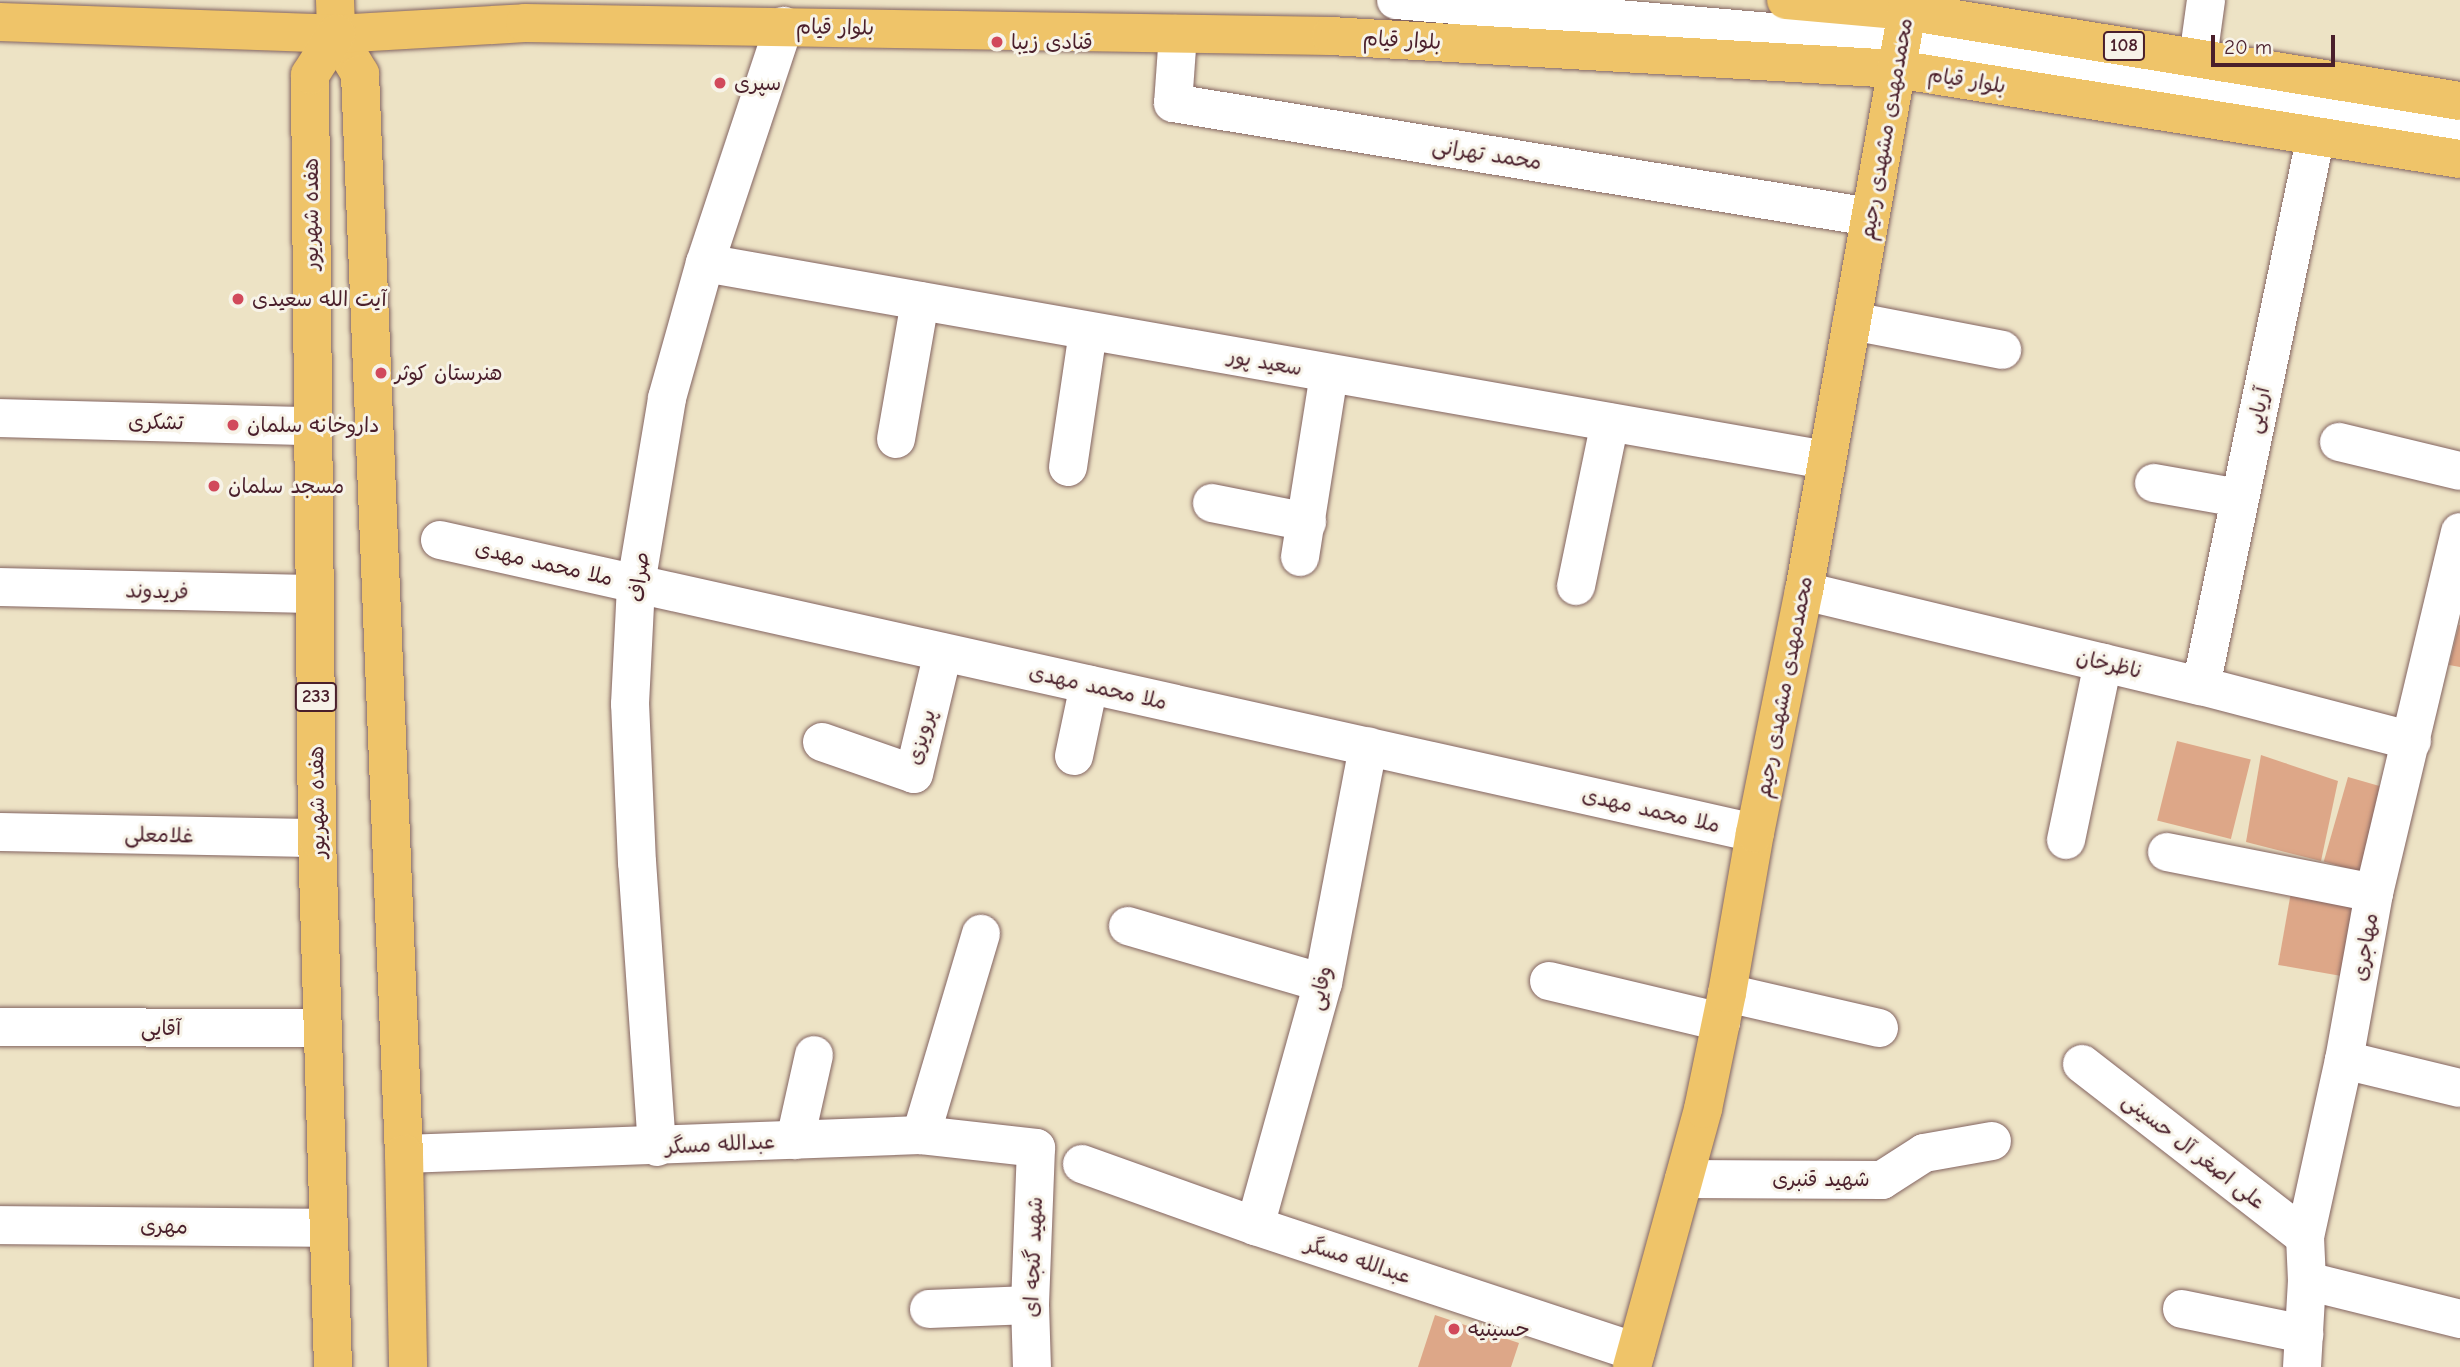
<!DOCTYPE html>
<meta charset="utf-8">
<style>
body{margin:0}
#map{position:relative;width:2460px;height:1367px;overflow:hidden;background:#ede3c5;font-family:"Comic Neue","Playpen Sans Arabic",sans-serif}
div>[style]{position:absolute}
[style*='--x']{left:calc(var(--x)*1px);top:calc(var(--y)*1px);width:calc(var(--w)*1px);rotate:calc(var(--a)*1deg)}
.building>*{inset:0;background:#dda788;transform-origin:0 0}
.roads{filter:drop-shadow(0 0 2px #836461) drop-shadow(0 0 2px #836461)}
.minor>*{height:38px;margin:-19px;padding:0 19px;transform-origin:19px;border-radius:19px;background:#fff}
.major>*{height:38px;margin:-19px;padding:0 19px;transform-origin:19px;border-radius:19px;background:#efc469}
.dots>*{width:19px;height:19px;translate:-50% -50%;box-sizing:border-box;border:4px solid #f7f3e8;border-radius:50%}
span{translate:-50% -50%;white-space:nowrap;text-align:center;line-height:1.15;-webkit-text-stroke:6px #f7f3e8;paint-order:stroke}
.shield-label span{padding:2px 5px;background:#f7f3e8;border:2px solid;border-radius:5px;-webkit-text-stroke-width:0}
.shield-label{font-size:19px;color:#4a1f2b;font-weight:700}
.street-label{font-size:21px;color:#4a1f2b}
.poi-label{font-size:21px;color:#4a1f2b}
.left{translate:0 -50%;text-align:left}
.scale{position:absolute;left:2211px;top:35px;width:124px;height:32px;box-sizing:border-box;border:4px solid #4a1f2b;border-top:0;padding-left:9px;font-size:21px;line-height:24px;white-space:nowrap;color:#4a1f2b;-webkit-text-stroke:5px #f7f3e8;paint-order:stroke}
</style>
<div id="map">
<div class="building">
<i style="clip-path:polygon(2459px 625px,2460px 625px,2460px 667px,2449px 665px)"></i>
<i style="left:2177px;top:741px;width:76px;height:82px;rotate:14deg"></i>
<i style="clip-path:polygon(2261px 755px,2338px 781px,2321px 861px,2246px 842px)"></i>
<i style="left:2348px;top:777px;width:40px;height:88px;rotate:16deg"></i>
<i style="left:2291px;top:892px;width:70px;height:74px;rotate:10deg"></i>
<i style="clip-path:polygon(1435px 1315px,1519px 1343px,1511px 1367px,1418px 1367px)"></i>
</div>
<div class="roads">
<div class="minor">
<i style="--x:1396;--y:0;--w:506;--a:4.88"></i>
<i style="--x:1900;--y:43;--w:567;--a:9.03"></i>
<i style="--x:1178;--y:34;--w:69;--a:94.1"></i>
<i style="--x:1173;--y:103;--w:706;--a:9.29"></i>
<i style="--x:2198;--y:58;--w:59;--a:-82.1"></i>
<i style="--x:705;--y:263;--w:1138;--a:9.97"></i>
<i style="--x:1852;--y:321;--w:153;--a:10.9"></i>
<i style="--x:0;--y:418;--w:312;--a:1.5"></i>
<i style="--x:896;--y:439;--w:140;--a:-80.1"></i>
<i style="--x:2339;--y:442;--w:124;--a:13.5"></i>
<i style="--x:1068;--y:467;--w:137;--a:-81.6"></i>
<i style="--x:2154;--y:483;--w:86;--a:10"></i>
<i style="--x:1212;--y:503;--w:97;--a:11.3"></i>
<i style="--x:440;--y:540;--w:1347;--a:12.56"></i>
<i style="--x:1300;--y:557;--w:186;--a:-81"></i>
<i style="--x:1576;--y:586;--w:167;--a:-78.3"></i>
<i style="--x:0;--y:587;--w:314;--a:1.3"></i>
<i style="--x:1804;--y:591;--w:408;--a:13.5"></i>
<i style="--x:2201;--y:686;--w:218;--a:14.6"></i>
<i style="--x:2201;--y:686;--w:563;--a:-78.21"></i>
<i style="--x:822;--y:742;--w:97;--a:19.2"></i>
<i style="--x:914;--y:774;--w:125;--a:-76.6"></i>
<i style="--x:1074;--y:756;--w:73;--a:-78.1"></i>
<i style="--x:0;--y:832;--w:317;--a:1.1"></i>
<i style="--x:2066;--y:840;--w:181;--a:-78.2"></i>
<i style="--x:2167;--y:852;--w:211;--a:11.2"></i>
<i style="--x:1128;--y:926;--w:203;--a:16.3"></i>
<i style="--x:1549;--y:981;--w:177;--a:13.4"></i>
<i style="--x:1727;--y:993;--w:156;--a:13"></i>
<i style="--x:0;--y:1027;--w:321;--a:0.2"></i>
<i style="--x:2344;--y:1060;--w:119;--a:13.6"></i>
<i style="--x:2082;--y:1064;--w:282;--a:37.8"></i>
<i style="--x:921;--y:1135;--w:210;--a:-73.4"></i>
<i style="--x:795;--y:1140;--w:87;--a:-77.4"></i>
<i style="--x:657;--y:1147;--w:285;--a:-94"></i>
<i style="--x:637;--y:863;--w:159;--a:-92.5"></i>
<i style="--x:630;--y:704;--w:120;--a:-87.1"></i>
<i style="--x:636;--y:584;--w:189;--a:-80.5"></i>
<i style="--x:667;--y:398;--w:140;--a:-74.3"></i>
<i style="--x:705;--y:263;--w:250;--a:-71.6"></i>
<i style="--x:404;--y:1154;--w:517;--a:-2.1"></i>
<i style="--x:921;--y:1135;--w:116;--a:6.4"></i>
<i style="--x:1036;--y:1148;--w:157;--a:92.2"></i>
<i style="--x:1030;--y:1305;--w:62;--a:88.2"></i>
<i style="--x:1082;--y:1164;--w:184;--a:19.7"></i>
<i style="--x:1255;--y:1226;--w:401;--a:18.3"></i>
<i style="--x:1684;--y:1179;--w:198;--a:0.3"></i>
<i style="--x:1882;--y:1180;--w:50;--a:-32.7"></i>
<i style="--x:1924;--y:1153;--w:69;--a:-10"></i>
<i style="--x:0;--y:1225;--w:327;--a:0.5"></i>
<i style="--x:1255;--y:1226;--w:252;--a:-74.4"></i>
<i style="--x:1323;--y:983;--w:241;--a:-79.2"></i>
<i style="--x:2307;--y:1281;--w:158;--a:13.9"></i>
<i style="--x:929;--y:1309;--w:101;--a:-2.3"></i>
<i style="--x:2182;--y:1309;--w:125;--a:11.6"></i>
<i style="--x:2302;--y:1367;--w:86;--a:-86.7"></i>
<i style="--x:2307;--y:1281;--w:44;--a:-92.6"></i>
<i style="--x:2305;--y:1237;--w:181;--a:-77.6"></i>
<i style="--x:2344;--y:1060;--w:170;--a:-79.8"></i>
<i style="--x:2374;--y:893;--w:371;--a:-76.6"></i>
</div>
<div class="major">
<i style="--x:335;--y:0;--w:34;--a:88"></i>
<i style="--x:336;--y:34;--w:47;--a:59"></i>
<i style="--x:360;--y:74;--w:1081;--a:87.67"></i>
<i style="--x:404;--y:1154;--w:213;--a:88.9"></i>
<i style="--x:1786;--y:0;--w:121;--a:5.2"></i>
<i style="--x:1906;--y:11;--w:561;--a:9.23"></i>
<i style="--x:0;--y:22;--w:336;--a:2"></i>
<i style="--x:336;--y:34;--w:189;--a:-3.3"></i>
<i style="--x:525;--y:23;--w:806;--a:0.92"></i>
<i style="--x:1331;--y:36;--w:566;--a:3.34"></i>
<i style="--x:1896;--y:69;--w:571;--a:9.07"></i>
<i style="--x:333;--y:1367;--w:529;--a:-91.73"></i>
<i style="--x:317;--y:838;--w:763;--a:-90.53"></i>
<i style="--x:310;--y:75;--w:49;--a:-57.6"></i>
<i style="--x:1632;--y:1367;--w:268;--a:-74.6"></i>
<i style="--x:1703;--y:1109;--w:118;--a:-78.3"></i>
<i style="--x:1727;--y:993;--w:162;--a:-80.1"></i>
<i style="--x:1755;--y:833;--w:247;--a:-78.6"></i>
<i style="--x:1804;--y:591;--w:600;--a:-79.93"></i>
</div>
</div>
<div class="dots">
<i style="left:997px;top:42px;background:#d1495b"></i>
<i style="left:720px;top:83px;background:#d1495b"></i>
<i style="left:238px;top:299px;background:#d1495b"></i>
<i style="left:381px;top:373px;background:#d1495b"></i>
<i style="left:233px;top:425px;background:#d1495b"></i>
<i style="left:214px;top:486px;background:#d1495b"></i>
<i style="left:1454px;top:1329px;background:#d1495b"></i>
</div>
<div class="shield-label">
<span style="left:2124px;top:46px">108</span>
<span style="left:316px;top:697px">233</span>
</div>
<div class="street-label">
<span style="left:835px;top:27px;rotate:1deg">بلوار قیام</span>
<span style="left:1402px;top:40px;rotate:3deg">بلوار قیام</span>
<span style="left:1967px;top:80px;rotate:9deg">بلوار قیام</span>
<span style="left:1886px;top:129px;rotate:-80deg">محمدمهدی مشهدی رحیم</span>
<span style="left:1487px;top:154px;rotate:9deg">محمد تهرانی</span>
<span style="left:311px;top:214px;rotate:-90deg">هفده شهریور</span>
<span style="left:1265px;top:362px;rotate:10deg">سعید پور</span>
<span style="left:2258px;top:410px;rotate:-78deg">آریایی</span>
<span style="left:156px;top:422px;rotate:1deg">تشکری</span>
<span style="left:544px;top:563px;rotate:13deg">ملا محمد مهدی</span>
<span style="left:639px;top:577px;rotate:-84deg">صراف</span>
<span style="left:157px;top:591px;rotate:1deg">فریدوند</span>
<span style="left:2109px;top:664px;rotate:13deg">ناظرخان</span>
<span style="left:1098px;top:687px;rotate:13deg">ملا محمد مهدی</span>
<span style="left:1784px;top:687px;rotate:-79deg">محمدمهدی مشهدی رحیم</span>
<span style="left:921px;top:737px;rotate:-74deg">پرویزی</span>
<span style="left:317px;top:802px;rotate:-91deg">هفده شهریور</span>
<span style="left:1651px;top:810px;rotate:13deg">ملا محمد مهدی</span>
<span style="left:159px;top:835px;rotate:1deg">غلامعلی</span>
<span style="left:2365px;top:947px;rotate:-80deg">مهاجری</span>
<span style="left:1320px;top:988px;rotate:-77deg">وفایی</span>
<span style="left:161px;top:1028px">آقایی</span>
<span style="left:720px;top:1144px;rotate:-3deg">عبدالله مسگر</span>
<span style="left:2194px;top:1151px;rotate:38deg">علی اصغر آل حسینی</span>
<span style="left:1821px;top:1179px">شهید قنبری</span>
<span style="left:164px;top:1226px;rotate:1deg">مهری</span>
<span style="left:1033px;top:1257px;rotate:-88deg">شهید گنجه ای</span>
<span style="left:1358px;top:1260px;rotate:18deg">عبدالله مسگر</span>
</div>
<div class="poi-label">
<span class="left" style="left:1011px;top:42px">قنادی زیبا</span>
<span class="left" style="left:734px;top:83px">سپری</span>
<span class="left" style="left:252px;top:299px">آیت الله سعیدی</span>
<span class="left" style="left:395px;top:373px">هنرستان کوثر</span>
<span class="left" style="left:247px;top:425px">داروخانه سلمان</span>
<span class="left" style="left:228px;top:486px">مسجد سلمان</span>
<span class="left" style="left:1468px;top:1329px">حسینیه</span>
</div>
<div class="scale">20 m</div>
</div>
